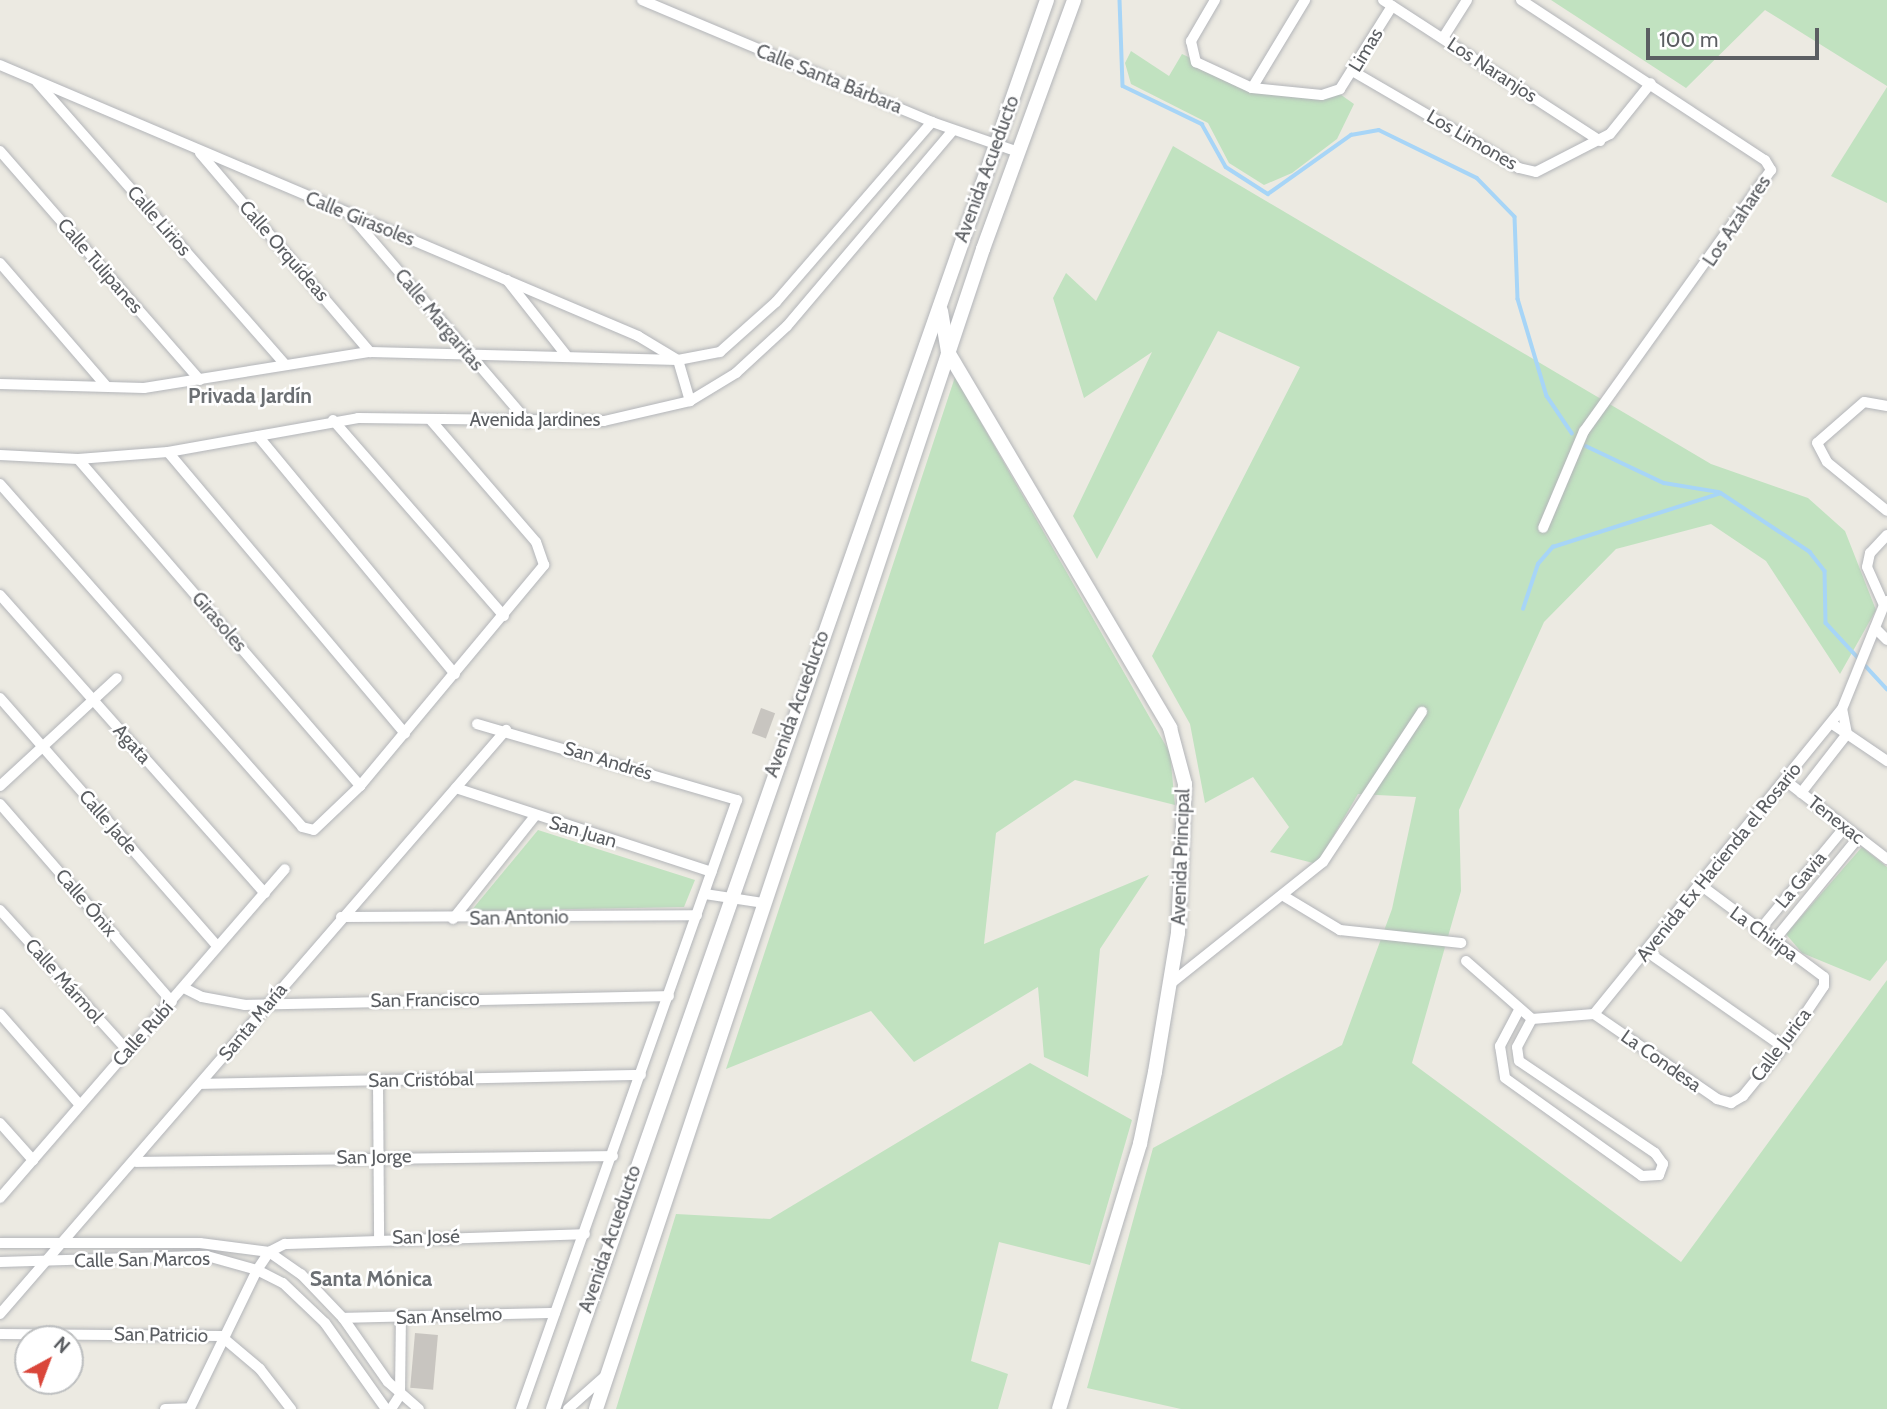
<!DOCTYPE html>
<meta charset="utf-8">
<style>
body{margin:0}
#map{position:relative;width:1887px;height:1409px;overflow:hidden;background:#eceae2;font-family:Cabin,sans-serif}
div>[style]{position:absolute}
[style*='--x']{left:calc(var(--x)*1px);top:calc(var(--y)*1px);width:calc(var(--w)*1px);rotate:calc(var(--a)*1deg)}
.green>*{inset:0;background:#c1e2c0}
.stream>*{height:3.5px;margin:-1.75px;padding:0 1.75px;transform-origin:1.75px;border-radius:1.75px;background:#a7d5f7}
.building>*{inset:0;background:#c8c5c0;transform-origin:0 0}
.roads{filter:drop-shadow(0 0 2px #b3b5b9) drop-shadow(0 0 2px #b3b5b9)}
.street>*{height:10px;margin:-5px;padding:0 5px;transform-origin:5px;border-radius:5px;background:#fff}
.secondary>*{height:14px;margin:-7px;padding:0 7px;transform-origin:7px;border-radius:7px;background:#fff}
span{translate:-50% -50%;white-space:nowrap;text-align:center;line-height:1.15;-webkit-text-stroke:5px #fff;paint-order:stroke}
.street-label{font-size:19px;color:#5b5e62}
.neighbourhood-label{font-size:21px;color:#6c7074;font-weight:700}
.north{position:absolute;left:14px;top:1325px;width:70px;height:70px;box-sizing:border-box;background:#fff;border:2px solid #bdbfc0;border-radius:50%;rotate:41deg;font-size:19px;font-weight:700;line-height:28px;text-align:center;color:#5b5e62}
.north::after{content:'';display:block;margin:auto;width:24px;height:32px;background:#da463a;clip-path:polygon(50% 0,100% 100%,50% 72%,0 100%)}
.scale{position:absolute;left:1646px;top:28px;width:173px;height:32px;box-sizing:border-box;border:4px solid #5b5e62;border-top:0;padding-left:9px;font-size:21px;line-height:24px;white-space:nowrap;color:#5b5e62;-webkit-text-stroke:5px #fff;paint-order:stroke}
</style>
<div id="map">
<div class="green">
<i style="clip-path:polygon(1551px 0,1887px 0,1887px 86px,1765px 10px,1686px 88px)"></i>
<i style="clip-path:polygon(1131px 51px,1169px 76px,1182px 54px,1252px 87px,1337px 92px,1354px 104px,1337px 139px,1292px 173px,1264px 185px,1229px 163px,1208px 123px,1131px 84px,1125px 63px)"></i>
<i style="clip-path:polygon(1887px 87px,1887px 203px,1831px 176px)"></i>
<i style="clip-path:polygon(1173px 146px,1711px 464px,1808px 498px,1845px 531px,1876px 610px,1840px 674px,1766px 561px,1711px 524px,1616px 549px,1544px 622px,1459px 810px,1461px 891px,1412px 1063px,1681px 1262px,1887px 980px,1887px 1409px,1181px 1409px,1087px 1388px,1153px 1148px,1342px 1045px,1392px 909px,1416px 797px,1358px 794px,1317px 864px,1270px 852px,1289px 827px,1253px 777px,1205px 803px,1190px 724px,1152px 656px,1300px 367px,1218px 331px,1097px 559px,1073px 516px,1152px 352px,1084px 398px,1053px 298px,1066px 273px,1096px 301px)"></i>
<i style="clip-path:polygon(955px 377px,1170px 753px,1175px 805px,1075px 780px,996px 833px,984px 944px,1149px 875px,1100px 949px,1088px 1077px,1044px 1057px,1038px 987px,914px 1062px,871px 1011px,726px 1069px)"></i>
<i style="clip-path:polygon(538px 830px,695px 880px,684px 907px,471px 911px)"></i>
<i style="clip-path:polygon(1862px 847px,1887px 867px,1887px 960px,1870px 981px,1802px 953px,1786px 934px)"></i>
<i style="clip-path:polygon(1030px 1063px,1132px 1120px,1090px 1265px,999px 1242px,971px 1361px,1008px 1374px,998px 1409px,616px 1409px,676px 1214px,770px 1219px)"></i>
</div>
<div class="stream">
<i style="--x:1120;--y:0;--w:86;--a:88"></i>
<i style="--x:1123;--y:86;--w:88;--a:25.7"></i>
<i style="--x:1202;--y:124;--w:49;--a:60.8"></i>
<i style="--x:1226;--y:167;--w:50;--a:32.7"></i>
<i style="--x:1268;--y:194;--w:102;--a:-35.4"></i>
<i style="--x:1351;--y:135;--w:28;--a:-10"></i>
<i style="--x:1379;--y:130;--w:109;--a:26.1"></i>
<i style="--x:1477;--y:178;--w:54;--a:45.7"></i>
<i style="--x:1515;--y:217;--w:82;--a:87.9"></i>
<i style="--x:1518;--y:299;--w:101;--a:73.4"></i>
<i style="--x:1547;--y:396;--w:45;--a:56"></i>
<i style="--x:1586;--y:446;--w:86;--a:25.4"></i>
<i style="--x:1664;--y:483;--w:56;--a:9.3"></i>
<i style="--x:1523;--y:609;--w:47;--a:-71.6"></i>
<i style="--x:1538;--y:564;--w:23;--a:-49"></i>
<i style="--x:1553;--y:547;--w:176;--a:-17.8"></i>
<i style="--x:1721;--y:493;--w:107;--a:33.5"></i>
<i style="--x:1810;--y:552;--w:24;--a:52"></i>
<i style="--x:1825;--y:571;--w:52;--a:88.9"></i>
<i style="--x:1826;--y:623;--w:90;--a:47.3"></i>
</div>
<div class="building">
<i style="left:761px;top:708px;width:15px;height:27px;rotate:20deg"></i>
<i style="left:415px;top:1333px;width:23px;height:55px;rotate:5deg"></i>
</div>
<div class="roads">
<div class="street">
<i style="--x:642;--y:0;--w:315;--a:22.8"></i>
<i style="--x:932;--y:122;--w:91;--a:19.2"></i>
<i style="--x:1215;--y:0;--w:48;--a:120.3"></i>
<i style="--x:1191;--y:41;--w:22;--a:77"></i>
<i style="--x:1196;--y:62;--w:62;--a:24.9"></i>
<i style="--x:1252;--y:88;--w:70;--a:5.7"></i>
<i style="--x:1322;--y:95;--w:19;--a:-18"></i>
<i style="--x:1340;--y:89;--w:98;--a:-57.9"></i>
<i style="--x:1383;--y:0;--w:259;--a:33"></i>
<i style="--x:1521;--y:0;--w:292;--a:33.3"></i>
<i style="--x:1765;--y:160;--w:12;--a:59"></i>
<i style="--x:1771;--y:170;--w:321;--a:125.6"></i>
<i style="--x:1584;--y:431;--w:105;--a:112.9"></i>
<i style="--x:1443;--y:38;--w:45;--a:-57.7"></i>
<i style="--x:0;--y:65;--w:693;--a:23.01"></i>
<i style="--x:638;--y:336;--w:47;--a:31"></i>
<i style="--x:678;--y:360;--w:43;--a:73.7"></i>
<i style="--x:1354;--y:72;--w:191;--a:30.2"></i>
<i style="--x:1519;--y:168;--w:17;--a:13"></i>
<i style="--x:1536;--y:172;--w:83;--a:-27.2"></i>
<i style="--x:1610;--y:134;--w:65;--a:-51.2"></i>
<i style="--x:37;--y:82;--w:374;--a:48.7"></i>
<i style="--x:1252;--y:88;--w:103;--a:-58.9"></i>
<i style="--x:0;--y:151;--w:304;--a:48.9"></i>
<i style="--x:200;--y:153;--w:262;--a:49.5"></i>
<i style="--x:353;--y:218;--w:269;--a:49.4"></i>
<i style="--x:0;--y:263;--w:162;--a:49.2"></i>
<i style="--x:507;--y:280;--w:95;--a:51.8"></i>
<i style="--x:0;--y:384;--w:144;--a:1.6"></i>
<i style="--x:144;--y:388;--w:229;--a:-9.1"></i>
<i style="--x:370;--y:352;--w:308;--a:1.5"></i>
<i style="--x:678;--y:360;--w:43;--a:-10.8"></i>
<i style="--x:720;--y:352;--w:75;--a:-41.8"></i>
<i style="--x:776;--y:302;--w:238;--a:-49.1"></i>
<i style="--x:1887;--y:406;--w:23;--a:-170"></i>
<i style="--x:1864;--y:402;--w:62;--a:138.9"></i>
<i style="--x:1817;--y:443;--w:21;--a:62"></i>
<i style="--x:1827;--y:462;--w:77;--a:39.2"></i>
<i style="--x:333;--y:420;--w:260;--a:48.9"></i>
<i style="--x:258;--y:436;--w:309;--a:50.4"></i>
<i style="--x:168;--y:452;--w:368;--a:49.9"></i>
<i style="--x:0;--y:455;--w:78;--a:2.9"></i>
<i style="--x:78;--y:459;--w:90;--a:-4.4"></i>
<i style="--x:168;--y:452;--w:193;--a:-10.1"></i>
<i style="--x:358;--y:418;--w:246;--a:0.7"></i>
<i style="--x:604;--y:421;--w:88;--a:-13.1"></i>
<i style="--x:690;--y:401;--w:54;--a:-31.3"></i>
<i style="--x:736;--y:373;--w:69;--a:-42.7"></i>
<i style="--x:787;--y:326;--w:257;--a:-49.7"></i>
<i style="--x:78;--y:459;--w:432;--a:49.2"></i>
<i style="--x:0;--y:484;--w:457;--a:48.6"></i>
<i style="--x:302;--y:827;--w:12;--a:14"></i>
<i style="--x:314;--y:830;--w:64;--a:-43.7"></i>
<i style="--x:360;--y:786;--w:288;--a:-50.2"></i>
<i style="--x:544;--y:565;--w:24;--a:-109"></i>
<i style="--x:536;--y:542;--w:162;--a:-130.8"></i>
<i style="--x:1887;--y:535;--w:25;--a:133"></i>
<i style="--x:1870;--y:553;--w:14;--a:102"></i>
<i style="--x:1867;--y:567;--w:42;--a:65.9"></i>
<i style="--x:1884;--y:605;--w:5;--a:-53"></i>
<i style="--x:0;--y:595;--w:399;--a:48.4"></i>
<i style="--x:1875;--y:628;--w:17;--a:45"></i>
<i style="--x:0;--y:698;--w:330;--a:48.8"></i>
<i style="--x:1831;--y:723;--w:68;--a:34.2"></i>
<i style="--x:477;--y:724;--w:271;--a:16.3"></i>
<i style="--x:737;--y:800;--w:646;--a:109.53"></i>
<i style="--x:1786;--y:781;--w:128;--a:37.7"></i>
<i style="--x:0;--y:786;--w:159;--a:-42.7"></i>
<i style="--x:456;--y:788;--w:269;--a:18.2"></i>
<i style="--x:1801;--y:793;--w:75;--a:-52.1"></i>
<i style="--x:1847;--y:734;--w:25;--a:-101"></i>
<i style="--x:0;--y:804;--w:262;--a:49"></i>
<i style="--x:705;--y:894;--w:60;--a:8.7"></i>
<i style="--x:1282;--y:895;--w:68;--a:31.1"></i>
<i style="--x:1340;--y:930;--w:122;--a:6.1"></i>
<i style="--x:0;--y:910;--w:190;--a:47.8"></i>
<i style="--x:341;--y:917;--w:356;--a:-0.3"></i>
<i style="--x:453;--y:919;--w:130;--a:-51.5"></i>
<i style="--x:1758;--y:932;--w:136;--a:-50.4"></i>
<i style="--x:1772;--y:943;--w:136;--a:-50.7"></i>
<i style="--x:1646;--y:951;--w:167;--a:35"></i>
<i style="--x:1466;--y:961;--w:88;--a:41.3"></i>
<i style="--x:1532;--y:1019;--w:62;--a:-4.6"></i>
<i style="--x:1170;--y:984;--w:196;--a:-38.6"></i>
<i style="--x:1323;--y:862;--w:180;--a:-56.6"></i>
<i style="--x:184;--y:988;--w:20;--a:27"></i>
<i style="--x:202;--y:997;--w:44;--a:10.5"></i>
<i style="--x:245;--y:1005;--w:424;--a:-1.2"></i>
<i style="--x:1519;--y:1010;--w:41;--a:117.8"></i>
<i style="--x:1500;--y:1046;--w:32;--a:81"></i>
<i style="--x:1505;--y:1078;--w:168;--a:35.6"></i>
<i style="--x:1642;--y:1176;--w:17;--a:-3"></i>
<i style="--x:1659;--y:1175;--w:12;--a:-70"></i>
<i style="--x:1663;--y:1164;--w:14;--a:-126"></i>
<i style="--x:1655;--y:1153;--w:164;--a:-145.9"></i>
<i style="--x:1519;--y:1061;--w:14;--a:-98"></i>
<i style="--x:1517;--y:1047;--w:32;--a:-62"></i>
<i style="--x:0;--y:1014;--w:121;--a:48.7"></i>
<i style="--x:1594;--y:1014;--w:393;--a:-50.9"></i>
<i style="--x:1842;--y:709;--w:112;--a:-68"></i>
<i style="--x:1594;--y:1014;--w:150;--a:34.6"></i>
<i style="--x:1717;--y:1099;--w:15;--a:16"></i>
<i style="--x:1731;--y:1103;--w:14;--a:-30"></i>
<i style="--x:1743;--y:1096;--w:63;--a:-50.8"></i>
<i style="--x:1783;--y:1047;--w:73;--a:-56.1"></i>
<i style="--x:1824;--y:986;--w:9;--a:-90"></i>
<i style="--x:1824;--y:977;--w:152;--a:-143.3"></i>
<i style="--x:378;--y:1081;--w:157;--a:89.6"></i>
<i style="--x:201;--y:1084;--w:440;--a:-1.2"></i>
<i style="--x:0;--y:1123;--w:50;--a:48.3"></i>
<i style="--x:136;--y:1162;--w:477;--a:-0.7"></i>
<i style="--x:0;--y:1198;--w:435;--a:-49.1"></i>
<i style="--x:0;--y:1243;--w:200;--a:0"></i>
<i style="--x:200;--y:1243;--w:70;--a:7.4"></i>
<i style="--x:269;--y:1252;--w:39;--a:35"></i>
<i style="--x:301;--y:1274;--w:61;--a:46.3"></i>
<i style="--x:343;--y:1318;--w:78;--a:54.9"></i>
<i style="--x:388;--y:1382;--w:41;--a:41.1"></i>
<i style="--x:0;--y:1262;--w:207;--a:-1.7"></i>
<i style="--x:207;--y:1256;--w:52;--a:15.6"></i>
<i style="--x:257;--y:1270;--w:29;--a:27"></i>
<i style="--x:283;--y:1283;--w:58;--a:43.6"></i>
<i style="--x:325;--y:1323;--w:105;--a:54.7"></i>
<i style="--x:0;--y:1314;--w:773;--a:-49.09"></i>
<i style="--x:343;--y:1318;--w:212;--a:-1.4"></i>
<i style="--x:0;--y:1334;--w:221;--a:0.5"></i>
<i style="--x:221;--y:1336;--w:51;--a:40.2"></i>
<i style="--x:260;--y:1369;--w:51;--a:52.2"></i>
<i style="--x:190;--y:1408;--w:153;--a:-64.1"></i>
<i style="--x:257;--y:1270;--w:22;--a:-56"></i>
<i style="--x:269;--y:1252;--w:18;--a:-27"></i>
<i style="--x:285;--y:1244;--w:300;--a:-1.9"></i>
<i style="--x:165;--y:1409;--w:25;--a:-2"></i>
<i style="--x:391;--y:1409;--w:17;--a:-57"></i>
<i style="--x:400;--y:1395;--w:78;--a:-89.3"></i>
<i style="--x:568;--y:1409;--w:48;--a:-41.6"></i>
</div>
<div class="secondary">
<i style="--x:941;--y:311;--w:42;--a:80.3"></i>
<i style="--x:948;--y:352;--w:437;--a:59.4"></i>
<i style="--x:1170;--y:728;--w:58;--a:75"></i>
<i style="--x:1185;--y:784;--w:149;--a:92.7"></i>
<i style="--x:1178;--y:933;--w:141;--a:99.4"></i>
<i style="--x:1155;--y:1072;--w:74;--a:101.8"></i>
<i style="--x:1140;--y:1144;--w:277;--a:107"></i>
<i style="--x:553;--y:1409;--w:1493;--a:-70.68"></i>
<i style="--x:596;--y:1409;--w:1223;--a:-71.55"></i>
<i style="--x:983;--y:249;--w:265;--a:-69.9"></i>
</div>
</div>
<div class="street-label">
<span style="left:1366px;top:50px;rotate:-59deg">Limas</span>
<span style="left:1492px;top:70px;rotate:33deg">Los Naranjos</span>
<span style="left:829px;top:79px;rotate:22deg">Calle Santa Bárbara</span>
<span style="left:1472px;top:140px;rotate:30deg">Los Limones</span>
<span style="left:987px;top:169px;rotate:-70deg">Avenida Acueducto</span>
<span style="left:360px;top:219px;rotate:22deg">Calle Girasoles</span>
<span style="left:159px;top:221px;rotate:49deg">Calle Lirios</span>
<span style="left:1737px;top:221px;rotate:-56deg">Los Azahares</span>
<span style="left:284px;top:251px;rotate:49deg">Calle Orquídeas</span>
<span style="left:100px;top:266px;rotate:49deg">Calle Tulipanes</span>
<span style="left:439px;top:320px;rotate:50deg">Calle Margaritas</span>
<span style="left:535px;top:420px">Avenida Jardines</span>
<span style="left:219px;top:622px;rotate:49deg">Girasoles</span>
<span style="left:797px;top:704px;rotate:-70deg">Avenida Acueducto</span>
<span style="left:132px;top:744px;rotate:48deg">Agata</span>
<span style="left:608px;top:761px;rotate:17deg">San Andrés</span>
<span style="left:1836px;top:820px;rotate:38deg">Tenexac</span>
<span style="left:108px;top:822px;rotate:49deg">Calle Jade</span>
<span style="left:583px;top:832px;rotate:17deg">San Juan</span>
<span style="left:1181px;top:857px;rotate:-88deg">Avenida Principal</span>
<span style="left:1719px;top:862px;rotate:-51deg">Avenida Ex Hacienda el Rosario</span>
<span style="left:1801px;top:880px;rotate:-50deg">La Gavia</span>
<span style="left:86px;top:903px;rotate:49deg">Calle Ónix</span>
<span style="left:519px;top:918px;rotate:-1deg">San Antonio</span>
<span style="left:1764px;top:934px;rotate:36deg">La Chiripa</span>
<span style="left:64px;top:981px;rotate:48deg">Calle Mármol</span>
<span style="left:425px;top:1000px;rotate:-1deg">San Francisco</span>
<span style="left:253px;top:1022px;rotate:-50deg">Santa María</span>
<span style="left:143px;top:1034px;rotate:-48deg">Calle Rubí</span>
<span style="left:1781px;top:1045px;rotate:-53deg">Calle Jurica</span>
<span style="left:1661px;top:1061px;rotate:35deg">La Condesa</span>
<span style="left:421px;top:1080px;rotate:-1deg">San Cristóbal</span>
<span style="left:374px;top:1157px;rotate:-1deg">San Jorge</span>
<span style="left:426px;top:1237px;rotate:-1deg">San José</span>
<span style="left:610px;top:1239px;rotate:-71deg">Avenida Acueducto</span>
<span style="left:142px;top:1260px;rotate:-1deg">Calle San Marcos</span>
<span style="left:449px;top:1316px;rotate:-2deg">San Anselmo</span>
<span style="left:161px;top:1335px;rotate:1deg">San Patricio</span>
</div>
<div class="neighbourhood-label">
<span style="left:250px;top:396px">Privada Jardín</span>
<span style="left:371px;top:1279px">Santa Mónica</span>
</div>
<div class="north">N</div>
<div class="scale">100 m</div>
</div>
